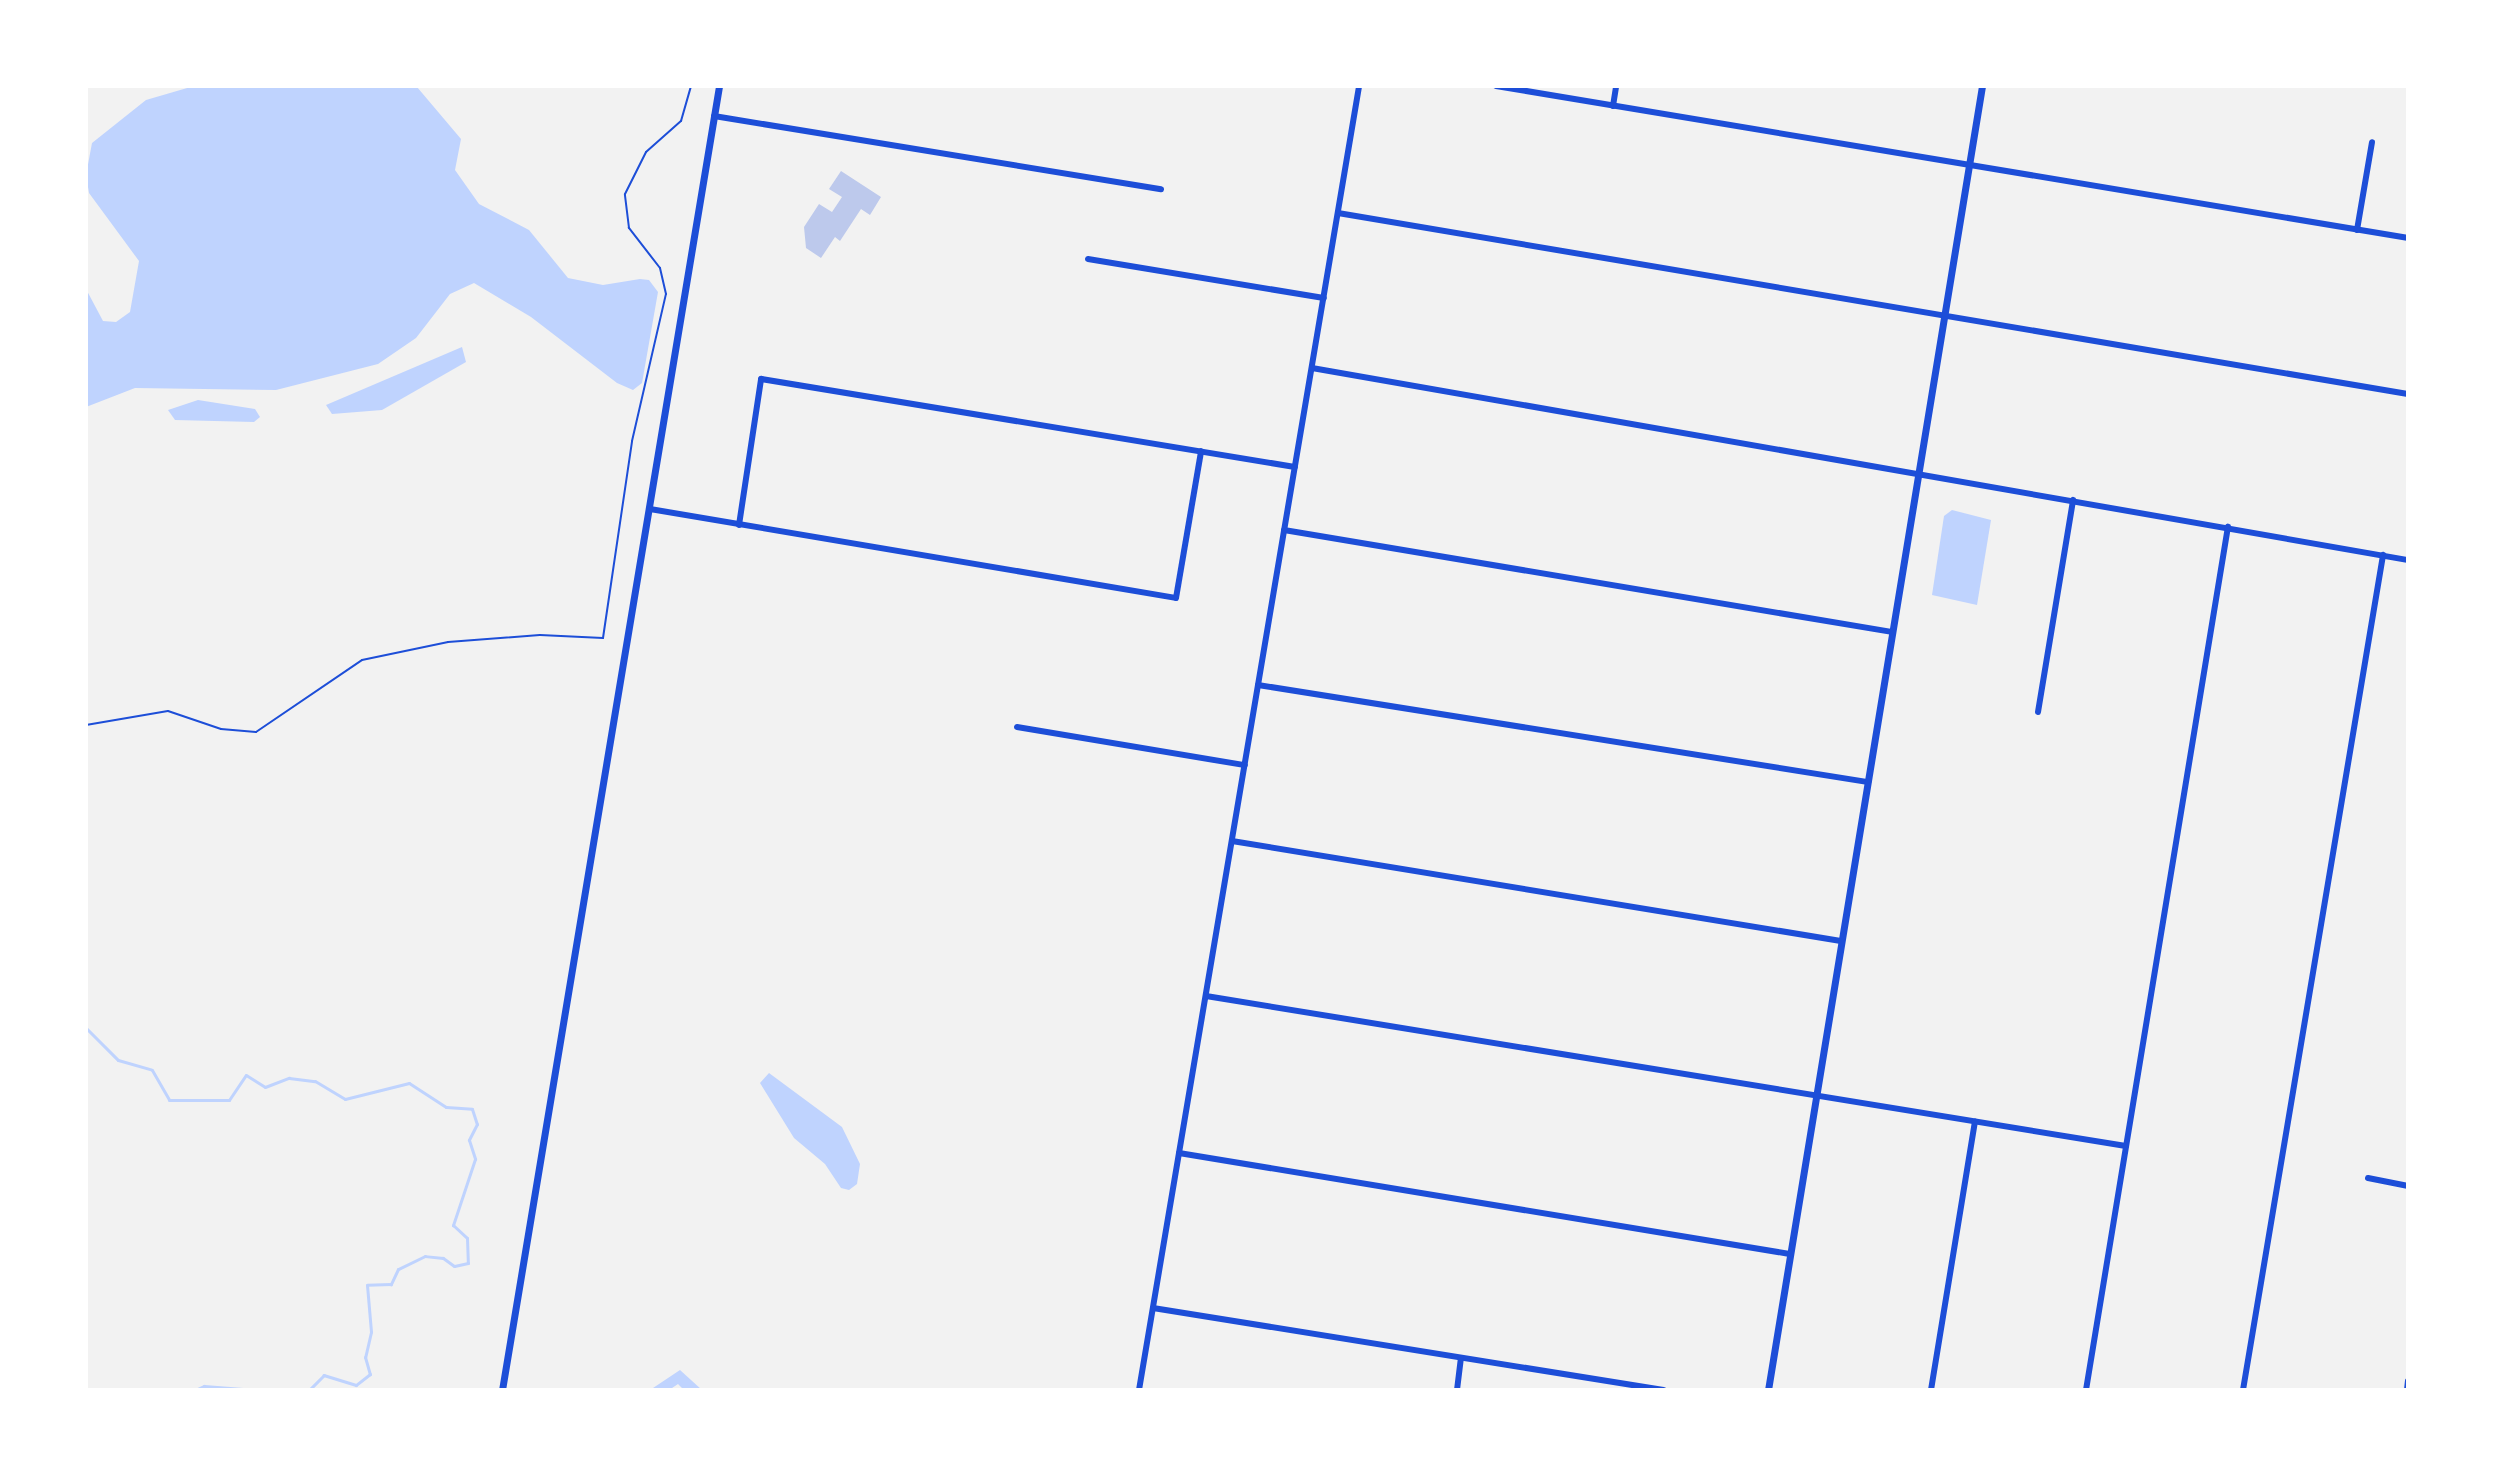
<!DOCTYPE html>
<style>
body{margin:0}
#map{position:relative;width:2494px;height:1476px;overflow:hidden;background:#f2f2f2;font-family:Inter,sans-serif}
div>[style]{position:absolute}
[style*='--x']{left:calc(var(--x)*1px);top:calc(var(--y)*1px);width:calc(var(--w)*1px);rotate:calc(var(--a)*1deg)}
.water>*{inset:0;background:#bfd3fe}
.stream>*{height:3px;margin:-1.5px;padding:0 1.5px;transform-origin:1.5px;border-radius:1.5px;background:#bfd3fe}
.building>*{inset:0;background:#bdc9ec}
.path>*{height:2px;margin:-1px;padding:0 1px;transform-origin:1px;border-radius:1px;background:#1d4ed8}
.minor>*{height:6px;margin:-3px;padding:0 3px;transform-origin:3px;border-radius:3px;background:#1d4ed8}
.tertiary>*{height:7px;margin:-3.5px;padding:0 3.5px;transform-origin:3.5px;border-radius:3.5px;background:#1d4ed8}
span{translate:-50% -50%;white-space:nowrap;text-align:center;line-height:1.15;-webkit-text-stroke:6px #fff;paint-order:stroke}
.frame{position:absolute;inset:0;border:88px solid #fff;pointer-events:none}
</style>
<div id="map">
<div class="water">
<i style="clip-path:polygon(194px 86px,417px 87px,461px 139px,455px 170px,479px 204px,529px 230px,568px 278px,603px 285px,640px 279px,649px 280px,658px 292px,642px 383px,633px 390px,617px 383px,531px 317px,474px 283px,450px 294px,416px 338px,378px 364px,276px 390px,135px 388px,86px 407px,86px 289px,103px 321px,116px 322px,130px 312px,139px 261px,89px 193px,86px 175px,92px 143px,146px 100px)"></i>
<i style="clip-path:polygon(462px 347px,466px 362px,382px 410px,332px 414px,326px 405px)"></i>
<i style="clip-path:polygon(198px 400px,255px 409px,260px 417px,254px 422px,175px 420px,168px 410px)"></i>
<i style="clip-path:polygon(1952px 510px,1991px 520px,1977px 605px,1932px 595px,1944px 516px)"></i>
<i style="clip-path:polygon(769px 1073px,842px 1127px,860px 1164px,857px 1184px,849px 1190px,841px 1188px,825px 1164px,794px 1138px,760px 1083px)"></i>
<i style="clip-path:polygon(680px 1370px,702px 1390px,684px 1390px,678px 1384px,669px 1390px,650px 1390px)"></i>
</div>
<div class="stream">
<i style="--x:86;--y:1028;--w:45;--a:45"></i>
<i style="--x:118;--y:1060;--w:35;--a:16"></i>
<i style="--x:152;--y:1070;--w:34;--a:60"></i>
<i style="--x:169;--y:1100;--w:60;--a:0"></i>
<i style="--x:229;--y:1100;--w:30;--a:-56"></i>
<i style="--x:246;--y:1075;--w:22;--a:32"></i>
<i style="--x:265;--y:1087;--w:26;--a:-21"></i>
<i style="--x:289;--y:1078;--w:26;--a:7"></i>
<i style="--x:315;--y:1081;--w:35;--a:31"></i>
<i style="--x:345;--y:1099;--w:66;--a:-14"></i>
<i style="--x:409;--y:1083;--w:44;--a:33"></i>
<i style="--x:446;--y:1107;--w:26;--a:4"></i>
<i style="--x:472;--y:1109;--w:16;--a:72"></i>
<i style="--x:477;--y:1124;--w:18;--a:117"></i>
<i style="--x:469;--y:1140;--w:20;--a:72"></i>
<i style="--x:475;--y:1159;--w:70;--a:108.4"></i>
<i style="--x:453;--y:1225;--w:19;--a:43"></i>
<i style="--x:467;--y:1238;--w:25;--a:88"></i>
<i style="--x:468;--y:1263;--w:14;--a:168"></i>
<i style="--x:454;--y:1266;--w:14;--a:-144"></i>
<i style="--x:443;--y:1258;--w:18;--a:-174"></i>
<i style="--x:425;--y:1256;--w:30;--a:154"></i>
<i style="--x:398;--y:1269;--w:17;--a:115"></i>
<i style="--x:391;--y:1284;--w:24;--a:178"></i>
<i style="--x:367;--y:1285;--w:47;--a:85.1"></i>
<i style="--x:371;--y:1332;--w:26;--a:103"></i>
<i style="--x:365;--y:1357;--w:18;--a:74"></i>
<i style="--x:370;--y:1374;--w:18;--a:142"></i>
<i style="--x:356;--y:1385;--w:34;--a:-163"></i>
<i style="--x:324;--y:1375;--w:21;--a:135"></i>
<i style="--x:195;--y:1390;--w:10;--a:-24"></i>
<i style="--x:204;--y:1386;--w:52;--a:4.4"></i>
</div>
<div class="building">
<i style="clip-path:polygon(841px 171px,881px 197px,870px 215px,861px 209px,840px 241px,835px 237px,821px 258px,806px 248px,804px 227px,819px 204px,832px 212px,842px 197px,829px 189px)"></i>
</div>
<div class="path">
<i style="--x:86;--y:725;--w:83;--a:-9.7"></i>
<i style="--x:168;--y:711;--w:56;--a:18.8"></i>
<i style="--x:221;--y:729;--w:35;--a:5"></i>
<i style="--x:256;--y:732;--w:128;--a:-34.2"></i>
<i style="--x:362;--y:660;--w:88;--a:-11.8"></i>
<i style="--x:448;--y:642;--w:92;--a:-4.4"></i>
<i style="--x:540;--y:635;--w:63;--a:2.7"></i>
<i style="--x:603;--y:638;--w:199;--a:-81.6"></i>
<i style="--x:632;--y:441;--w:151;--a:-77"></i>
<i style="--x:666;--y:294;--w:27;--a:-103"></i>
<i style="--x:660;--y:268;--w:51;--a:-127.8"></i>
<i style="--x:629;--y:228;--w:34;--a:-97"></i>
<i style="--x:625;--y:194;--w:47;--a:-63.4"></i>
<i style="--x:646;--y:152;--w:47;--a:-41.5"></i>
<i style="--x:681;--y:121;--w:36;--a:-74"></i>
</div>
<div class="minor">
<i style="--x:1496;--y:86;--w:925;--a:9.46"></i>
<i style="--x:1613;--y:106;--w:20;--a:-81"></i>
<i style="--x:714;--y:116;--w:453;--a:9.3"></i>
<i style="--x:1338;--y:213;--w:1085;--a:9.6"></i>
<i style="--x:2357;--y:230;--w:89;--a:-80.3"></i>
<i style="--x:1088;--y:259;--w:239;--a:9.4"></i>
<i style="--x:1312;--y:368;--w:1113;--a:9.94"></i>
<i style="--x:650;--y:509;--w:533;--a:9.6"></i>
<i style="--x:1176;--y:598;--w:149;--a:-80.3"></i>
<i style="--x:739;--y:525;--w:148;--a:-81.4"></i>
<i style="--x:761;--y:379;--w:541;--a:9.36"></i>
<i style="--x:1284;--y:530;--w:616;--a:9.52"></i>
<i style="--x:1258;--y:685;--w:618;--a:9.04"></i>
<i style="--x:2038;--y:712;--w:215;--a:-80.6"></i>
<i style="--x:1017;--y:727;--w:231;--a:9.5"></i>
<i style="--x:1232;--y:841;--w:617;--a:9.32"></i>
<i style="--x:1206;--y:996;--w:932;--a:9.26"></i>
<i style="--x:1179;--y:1153;--w:619;--a:9.39"></i>
<i style="--x:2368;--y:1178;--w:41;--a:11.3"></i>
<i style="--x:1153;--y:1308;--w:517;--a:9.13"></i>
<i style="--x:1139;--y:1390;--w:1322;--a:-80.42"></i>
<i style="--x:1457;--y:1390;--w:32;--a:-83"></i>
<i style="--x:1931;--y:1390;--w:272;--a:-80.7"></i>
<i style="--x:2086;--y:1390;--w:875;--a:-80.66"></i>
<i style="--x:2243;--y:1390;--w:847;--a:-80.48"></i>
<i style="--x:2407;--y:1390;--w:9;--a:-84"></i>
</div>
<div class="tertiary">
<i style="--x:502;--y:1390;--w:1322;--a:-80.55"></i>
<i style="--x:1768;--y:1390;--w:1321;--a:-80.68"></i>
</div>
<div class="frame"></div>
</div>
